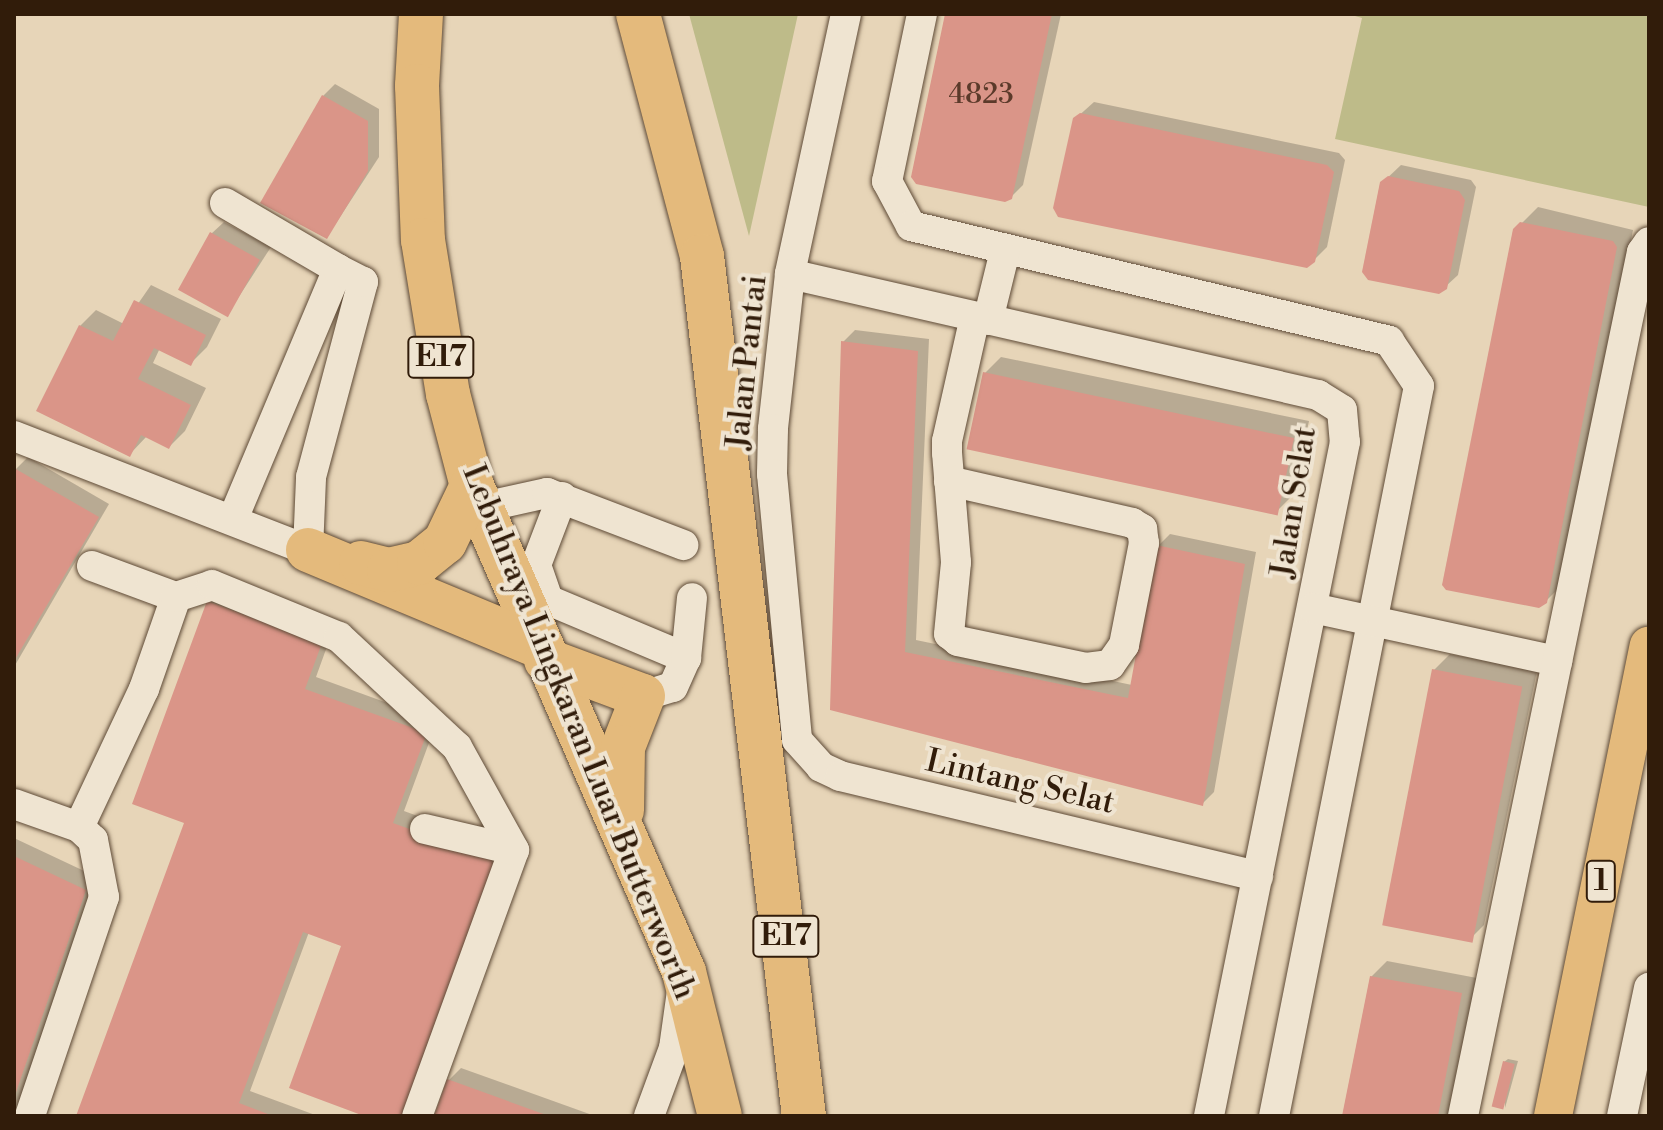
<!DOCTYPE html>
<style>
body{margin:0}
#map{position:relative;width:1663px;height:1130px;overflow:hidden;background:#e7d5b8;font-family:"Libre Bodoni",serif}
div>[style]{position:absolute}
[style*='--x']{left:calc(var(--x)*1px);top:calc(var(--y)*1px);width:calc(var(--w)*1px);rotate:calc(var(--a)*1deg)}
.green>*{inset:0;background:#bebb89}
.shadow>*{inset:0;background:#0003}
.building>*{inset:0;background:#da9588;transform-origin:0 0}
.roads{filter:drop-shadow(0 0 2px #5e4a36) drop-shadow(0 0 2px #5e4a36)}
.minor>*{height:30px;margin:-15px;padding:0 15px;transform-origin:15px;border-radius:15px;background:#efe4d1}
.major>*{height:38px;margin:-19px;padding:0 19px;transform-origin:19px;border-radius:19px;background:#e4ba7c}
.highway>*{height:44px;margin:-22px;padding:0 22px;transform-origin:22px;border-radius:22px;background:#e4ba7c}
span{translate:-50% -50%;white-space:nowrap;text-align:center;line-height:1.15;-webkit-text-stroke:8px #efe4d1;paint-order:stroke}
.number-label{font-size:28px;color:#5b3a2a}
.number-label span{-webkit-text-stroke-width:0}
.shield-label span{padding:2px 6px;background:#efe4d1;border:2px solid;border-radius:6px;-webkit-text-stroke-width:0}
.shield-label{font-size:30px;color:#311c0a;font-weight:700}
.street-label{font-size:32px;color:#311c0a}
.frame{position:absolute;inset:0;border:16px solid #311c0a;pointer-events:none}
</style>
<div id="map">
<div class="green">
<i style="clip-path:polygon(689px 14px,798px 14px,749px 236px)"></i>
<i style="clip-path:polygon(1348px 14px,1649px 14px,1649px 207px,1335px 139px,1362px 18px)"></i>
</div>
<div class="shadow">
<i style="clip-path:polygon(947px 14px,1061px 14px,1023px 185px,1011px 197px)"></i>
<i style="clip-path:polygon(335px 84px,379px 109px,379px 157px,327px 237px,323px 96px)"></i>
<i style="clip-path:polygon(1094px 102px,1339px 153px,1345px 160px,1327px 247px,1314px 260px,1075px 119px)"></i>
<i style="clip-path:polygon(1401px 165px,1471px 180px,1476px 187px,1458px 275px,1445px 287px,1382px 183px)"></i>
<i style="clip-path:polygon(1538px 207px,1633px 230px,1562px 585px,1545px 602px,1515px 230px)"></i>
<i style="clip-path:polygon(224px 222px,271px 247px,227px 315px,211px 234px)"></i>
<i style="clip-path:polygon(151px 285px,221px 319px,207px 347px,191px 363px,160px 348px,153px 363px,206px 388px,185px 431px,169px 447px,147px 436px,130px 454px,80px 326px,96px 310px,124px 324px)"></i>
<i style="clip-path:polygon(855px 330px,929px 339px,916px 640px,1132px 685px,1158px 546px,1170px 534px,1256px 552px,1214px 792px,1202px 804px,832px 709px,843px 342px)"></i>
<i style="clip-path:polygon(1001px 357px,1309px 421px,1293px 495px,1277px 511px,985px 373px)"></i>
<i style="clip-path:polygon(28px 457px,109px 504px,14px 667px,14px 471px)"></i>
<i style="clip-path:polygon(221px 590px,333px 630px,316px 677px,437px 721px,404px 811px,511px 850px,370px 1116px,344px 945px,309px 932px,250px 1091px,318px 1116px,78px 1116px,186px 822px,209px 602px)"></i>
<i style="clip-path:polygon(1450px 654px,1537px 671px,1484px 925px,1468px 941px,1434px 670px)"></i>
<i style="clip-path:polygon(14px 838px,97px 877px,15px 1116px,14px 1116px)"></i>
<i style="clip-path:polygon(1387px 961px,1477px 978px,1450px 1116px,1344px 1116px,1371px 977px)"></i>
<i style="clip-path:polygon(1508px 1059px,1518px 1061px,1505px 1108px,1504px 1062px)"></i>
<i style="clip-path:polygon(461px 1068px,595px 1116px,436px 1116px,449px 1080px)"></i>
</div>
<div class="building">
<i style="clip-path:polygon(945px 14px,1052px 14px,1012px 199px,1005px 202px,916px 184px,911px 177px)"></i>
<i style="clip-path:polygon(322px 95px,368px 121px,368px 171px,327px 239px,260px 203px)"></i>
<i style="clip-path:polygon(1080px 113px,1327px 165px,1334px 172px,1315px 262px,1307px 268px,1058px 217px,1053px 208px,1073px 118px)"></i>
<i style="clip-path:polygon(1388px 176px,1459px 191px,1465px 200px,1447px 289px,1439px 294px,1368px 280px,1362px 272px,1380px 182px)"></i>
<i style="clip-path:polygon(1520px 222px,1613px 241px,1617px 247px,1547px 603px,1539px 608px,1446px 590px,1442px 585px,1513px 229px)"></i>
<i style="left:210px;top:232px;width:57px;height:66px;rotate:29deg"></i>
<i style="clip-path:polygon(134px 300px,206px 335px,191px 366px,154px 348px,138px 379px,191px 405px,169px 449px,141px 435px,130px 457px,36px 411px,79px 325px,113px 341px)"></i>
<i style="clip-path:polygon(841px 341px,918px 351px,905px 652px,1128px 698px,1156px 545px,1245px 564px,1203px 806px,830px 710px)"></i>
<i style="left:983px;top:372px;width:318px;height:79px;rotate:12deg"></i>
<i style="clip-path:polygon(14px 468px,99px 517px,14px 661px)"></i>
<i style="clip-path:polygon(207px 601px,322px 643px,305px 689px,427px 733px,393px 823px,500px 862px,406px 1116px,364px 1116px,289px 1088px,341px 946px,303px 932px,239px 1103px,273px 1116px,76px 1116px,184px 823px,132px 804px)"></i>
<i style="left:1432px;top:669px;width:92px;height:261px;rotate:11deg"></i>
<i style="clip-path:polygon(14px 856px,86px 890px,14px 1098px)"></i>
<i style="clip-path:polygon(1370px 976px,1462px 993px,1438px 1116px,1342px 1116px)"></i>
<i style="left:1503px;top:1061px;width:12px;height:47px;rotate:14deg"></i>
<i style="clip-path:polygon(447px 1079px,549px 1116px,434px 1116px)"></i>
</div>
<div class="roads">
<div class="minor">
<i style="--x:846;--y:14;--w:266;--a:102.2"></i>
<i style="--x:790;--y:274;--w:156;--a:96.3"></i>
<i style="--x:773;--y:429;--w:45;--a:91.3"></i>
<i style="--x:772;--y:474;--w:267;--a:84.6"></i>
<i style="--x:797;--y:740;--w:36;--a:48"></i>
<i style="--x:821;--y:767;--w:21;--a:25"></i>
<i style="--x:840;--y:776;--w:430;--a:13.5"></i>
<i style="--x:922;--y:14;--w:171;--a:101.8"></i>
<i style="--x:887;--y:181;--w:51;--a:61.9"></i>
<i style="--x:911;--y:226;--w:492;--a:13.5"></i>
<i style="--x:1389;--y:341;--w:54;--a:56.3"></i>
<i style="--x:1419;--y:386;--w:744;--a:101.23"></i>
<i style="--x:225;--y:203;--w:131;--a:30.3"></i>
<i style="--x:338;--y:269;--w:271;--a:112.8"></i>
<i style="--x:790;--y:274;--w:542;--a:12.91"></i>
<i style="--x:1318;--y:395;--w:28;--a:32"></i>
<i style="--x:1342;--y:410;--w:32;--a:85"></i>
<i style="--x:1345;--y:442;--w:688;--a:101.41"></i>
<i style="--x:988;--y:320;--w:71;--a:-76.2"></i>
<i style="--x:14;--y:436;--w:315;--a:21.2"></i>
<i style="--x:308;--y:550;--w:73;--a:-87.6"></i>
<i style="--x:311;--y:477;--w:202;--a:-75.1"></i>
<i style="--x:363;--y:282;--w:28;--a:-153"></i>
<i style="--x:949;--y:481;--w:188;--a:12.9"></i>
<i style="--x:1132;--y:523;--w:12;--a:31"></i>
<i style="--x:1142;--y:529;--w:14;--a:82"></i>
<i style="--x:1144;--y:543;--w:104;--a:101.1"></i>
<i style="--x:1124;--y:645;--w:24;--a:125"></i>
<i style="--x:1110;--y:665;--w:24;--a:173"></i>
<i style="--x:1086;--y:668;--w:131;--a:-168.1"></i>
<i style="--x:958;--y:641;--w:11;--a:-142"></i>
<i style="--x:949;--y:634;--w:72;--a:-84.4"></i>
<i style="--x:956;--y:562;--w:109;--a:-94.7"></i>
<i style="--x:947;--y:453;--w:12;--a:-90"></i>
<i style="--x:947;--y:441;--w:127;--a:-77.3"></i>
<i style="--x:562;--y:497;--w:73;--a:110.9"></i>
<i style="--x:536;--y:565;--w:37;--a:71"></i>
<i style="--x:548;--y:600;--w:150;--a:22.8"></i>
<i style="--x:479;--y:508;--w:70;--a:-12.4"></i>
<i style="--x:547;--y:493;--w:146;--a:20.9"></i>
<i style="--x:92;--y:566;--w:90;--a:20.3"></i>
<i style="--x:1313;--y:608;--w:250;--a:12.3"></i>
<i style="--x:643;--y:696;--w:31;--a:-17"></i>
<i style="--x:673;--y:687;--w:32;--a:-66"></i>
<i style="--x:686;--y:658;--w:60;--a:-84.3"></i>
<i style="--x:14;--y:804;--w:69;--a:19.5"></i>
<i style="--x:79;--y:827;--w:19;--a:43"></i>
<i style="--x:93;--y:840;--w:58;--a:79.1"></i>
<i style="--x:104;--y:897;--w:231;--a:108.7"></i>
<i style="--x:79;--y:827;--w:153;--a:-64.8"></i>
<i style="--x:144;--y:689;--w:97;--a:-70.8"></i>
<i style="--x:176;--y:597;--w:38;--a:-18"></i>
<i style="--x:212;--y:585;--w:137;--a:22.3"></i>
<i style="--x:339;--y:637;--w:161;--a:43"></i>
<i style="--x:457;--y:747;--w:118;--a:61"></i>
<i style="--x:514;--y:850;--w:283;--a:110"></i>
<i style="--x:425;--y:829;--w:91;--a:13.3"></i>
<i style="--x:649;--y:1116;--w:72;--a:-69.8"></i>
<i style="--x:674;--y:1048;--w:58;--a:-82"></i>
<i style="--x:1463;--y:1116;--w:882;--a:-78.3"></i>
<i style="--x:1642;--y:252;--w:12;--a:-55"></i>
<i style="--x:1622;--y:1116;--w:131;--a:-78.1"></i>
</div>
<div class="major">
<i style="--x:1553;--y:1116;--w:480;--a:-78.5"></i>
</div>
<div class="highway">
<i style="--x:421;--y:14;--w:72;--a:93.2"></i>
<i style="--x:417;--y:86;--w:154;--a:87.8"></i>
<i style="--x:423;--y:240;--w:156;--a:80.8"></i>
<i style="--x:448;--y:394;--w:95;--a:75.4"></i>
<i style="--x:472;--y:486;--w:530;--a:66.43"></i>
<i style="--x:684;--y:972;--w:148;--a:76"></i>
<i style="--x:638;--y:14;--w:250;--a:75.2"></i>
<i style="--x:702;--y:256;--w:866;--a:83.24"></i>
<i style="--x:308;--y:550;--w:252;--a:22.6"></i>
<i style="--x:361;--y:563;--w:29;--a:14"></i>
<i style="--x:389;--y:570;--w:31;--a:-13"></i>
<i style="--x:419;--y:563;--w:33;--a:-39"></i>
<i style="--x:445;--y:542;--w:62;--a:-64.3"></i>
<i style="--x:546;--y:660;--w:103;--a:20.4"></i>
<i style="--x:643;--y:696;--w:55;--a:111.4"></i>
<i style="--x:623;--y:747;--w:63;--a:90.9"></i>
</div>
</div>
<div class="number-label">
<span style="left:981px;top:95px">4823</span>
</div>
<div class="shield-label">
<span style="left:441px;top:357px">E17</span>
<span style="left:1601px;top:881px">1</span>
<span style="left:786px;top:936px">E17</span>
</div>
<div class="street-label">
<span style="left:747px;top:362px;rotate:-84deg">Jalan Pantai</span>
<span style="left:1294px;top:502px;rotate:-81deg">Jalan Selat</span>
<span style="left:579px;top:732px;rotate:68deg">Lebuhraya Lingkaran Luar Butterworth</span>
<span style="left:1020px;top:782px;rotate:13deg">Lintang Selat</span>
</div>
<div class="frame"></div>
</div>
